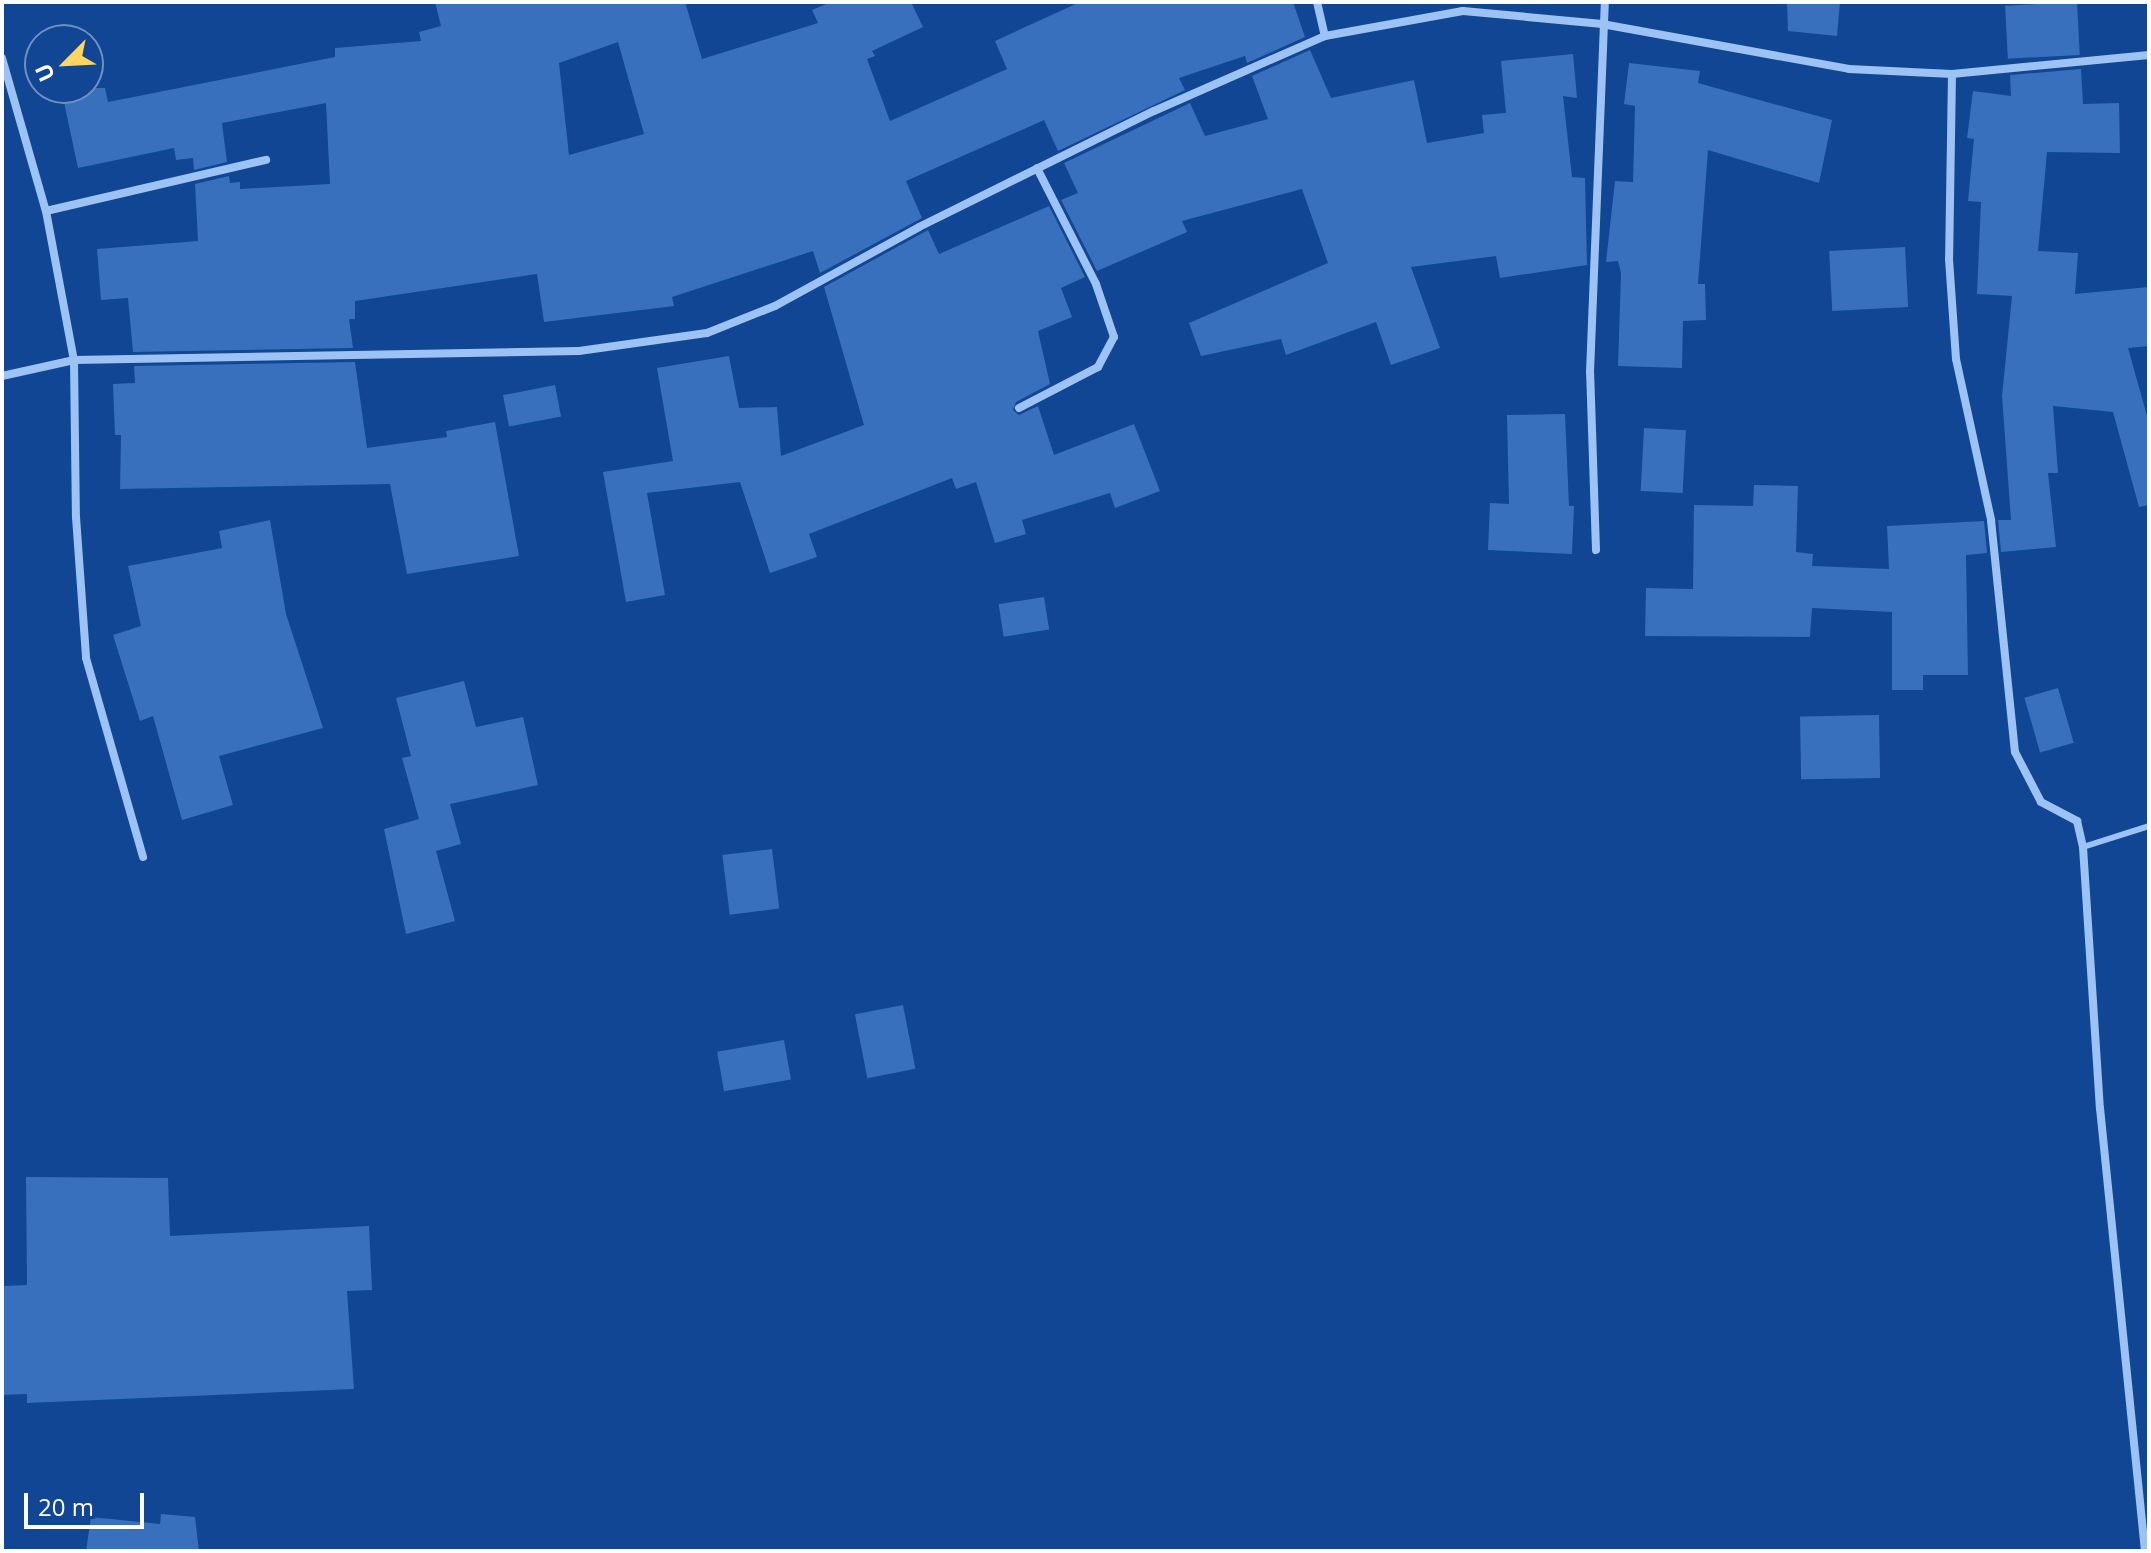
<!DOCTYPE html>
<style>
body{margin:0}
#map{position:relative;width:2151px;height:1553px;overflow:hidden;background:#104694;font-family:"Open Sans",sans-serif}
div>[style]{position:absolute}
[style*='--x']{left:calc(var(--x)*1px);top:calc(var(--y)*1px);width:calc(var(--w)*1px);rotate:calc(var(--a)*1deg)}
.building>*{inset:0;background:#3870bd;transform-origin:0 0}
.lane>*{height:6px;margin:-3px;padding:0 3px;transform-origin:3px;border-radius:3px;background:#9dc2f4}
.street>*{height:8px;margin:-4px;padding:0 4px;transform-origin:4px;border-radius:4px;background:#9dc2f4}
span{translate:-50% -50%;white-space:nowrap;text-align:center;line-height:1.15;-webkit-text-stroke:8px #104694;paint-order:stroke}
.frame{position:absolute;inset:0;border:4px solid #fff;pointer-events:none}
.north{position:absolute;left:24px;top:24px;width:80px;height:80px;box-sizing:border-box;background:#104694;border:2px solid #7090bf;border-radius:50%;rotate:246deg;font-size:22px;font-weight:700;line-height:32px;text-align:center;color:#fff}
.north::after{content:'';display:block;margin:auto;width:28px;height:36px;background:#ffd560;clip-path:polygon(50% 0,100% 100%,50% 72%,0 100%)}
.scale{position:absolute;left:24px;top:1493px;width:120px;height:36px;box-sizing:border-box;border:4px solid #fff;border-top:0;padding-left:10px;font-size:24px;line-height:28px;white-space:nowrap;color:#fff;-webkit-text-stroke:6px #104694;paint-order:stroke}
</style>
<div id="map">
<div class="building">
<i style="clip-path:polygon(evenodd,435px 2px,685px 2px,702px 59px,818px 23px,812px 10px,831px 2px,911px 2px,923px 27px,872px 51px,875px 56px,867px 59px,890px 121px,1007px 69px,995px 41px,1080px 2px,1293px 2px,1305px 37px,1247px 63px,1245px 56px,1179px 78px,1185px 90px,1058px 151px,1044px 120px,906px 181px,922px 218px,820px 273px,813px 251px,672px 297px,674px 306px,544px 322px,537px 274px,355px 301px,355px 319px,349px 319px,353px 348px,133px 352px,128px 298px,101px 300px,97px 249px,198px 241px,195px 184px,229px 176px,230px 183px,240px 182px,240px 189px,330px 184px,326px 103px,222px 123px,227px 162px,194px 170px,193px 158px,176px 160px,174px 148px,78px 168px,61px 88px,105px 88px,108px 102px,335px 57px,335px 48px,421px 41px,419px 32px,441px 26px,435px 2px,618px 42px,644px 134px,569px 155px,559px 63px,618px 42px)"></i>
<i style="clip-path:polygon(1787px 2px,1840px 2px,1837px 36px,1788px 31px)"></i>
<i style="left:2077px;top:2px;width:53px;height:72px;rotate:87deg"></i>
<i style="clip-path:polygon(1310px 50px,1331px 98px,1414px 80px,1427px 143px,1484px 133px,1482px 115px,1506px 113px,1501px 61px,1573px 54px,1577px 98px,1563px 96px,1572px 177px,1585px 178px,1587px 265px,1500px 278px,1496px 256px,1411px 267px,1440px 348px,1391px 365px,1376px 322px,1286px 355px,1281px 339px,1201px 356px,1189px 323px,1328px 263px,1302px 189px,1182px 221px,1187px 232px,1097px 271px,1061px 200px,1078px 193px,1064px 163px,1190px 103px,1205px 136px,1268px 119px,1252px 76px)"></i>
<i style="clip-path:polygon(1629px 63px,1700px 71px,1698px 83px,1832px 120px,1819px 183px,1708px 150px,1698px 284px,1705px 284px,1706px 320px,1683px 321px,1682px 368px,1618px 366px,1621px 273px,1618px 261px,1606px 262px,1615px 181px,1633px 182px,1635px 106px,1624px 104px)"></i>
<i style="clip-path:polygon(2081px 69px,2083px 104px,2119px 103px,2120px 153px,2047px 152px,2038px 251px,2078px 253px,2075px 294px,2149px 287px,2149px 346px,2128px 348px,2149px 423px,2149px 505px,2139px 507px,2113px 412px,2053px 406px,2058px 473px,2048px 473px,2056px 547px,2001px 552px,1998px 520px,2011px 520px,2002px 396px,2012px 296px,1977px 294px,1981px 202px,1968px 201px,1974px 139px,1967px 138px,1973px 91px,2011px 96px,2010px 75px)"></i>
<i style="clip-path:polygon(1049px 206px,1085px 277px,1061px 288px,1072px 317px,1038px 331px,1050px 384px,1016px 402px,1013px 410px,1019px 415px,1038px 406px,1054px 455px,1134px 424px,1160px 491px,1115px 508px,1110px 493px,1022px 520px,1026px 534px,995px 543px,976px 482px,956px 489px,952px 478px,809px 534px,817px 557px,770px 573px,740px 482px,647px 493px,665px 595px,626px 602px,603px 472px,673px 461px,657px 368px,729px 356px,739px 408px,777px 407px,781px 456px,864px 425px,824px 287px,928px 230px,939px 254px)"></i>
<i style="left:1905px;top:247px;width:60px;height:76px;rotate:87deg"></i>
<i style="clip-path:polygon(355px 362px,367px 448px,447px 437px,446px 431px,495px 422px,519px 556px,407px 574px,390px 484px,120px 489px,121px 435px,115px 435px,113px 384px,135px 383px,134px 366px)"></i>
<i style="left:555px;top:385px;width:32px;height:53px;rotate:79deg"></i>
<i style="clip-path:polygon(1565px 414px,1569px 506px,1574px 506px,1572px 554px,1488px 550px,1490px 503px,1509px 504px,1507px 415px)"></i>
<i style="left:1644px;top:428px;width:42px;height:63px;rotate:3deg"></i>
<i style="clip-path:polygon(1754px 485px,1798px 486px,1796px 552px,1813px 554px,1812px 566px,1889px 569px,1887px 526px,1984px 521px,1987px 553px,1966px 555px,1968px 675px,1923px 675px,1923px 690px,1892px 690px,1892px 612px,1812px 608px,1810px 637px,1645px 636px,1646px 588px,1693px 589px,1694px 505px,1753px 506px)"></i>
<i style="clip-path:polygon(270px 520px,286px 614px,323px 728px,219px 756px,233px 805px,182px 820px,153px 716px,140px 721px,113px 635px,141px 626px,128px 566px,222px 548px,219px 531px)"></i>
<i style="left:1044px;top:597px;width:33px;height:46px;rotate:81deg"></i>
<i style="clip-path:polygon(464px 681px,476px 727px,523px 717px,538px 785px,450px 804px,461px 844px,436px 851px,455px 921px,406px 934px,384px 829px,419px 819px,402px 758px,411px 756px,396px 698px)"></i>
<i style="left:2058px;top:688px;width:57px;height:35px;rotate:74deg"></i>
<i style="left:1879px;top:715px;width:63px;height:79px;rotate:89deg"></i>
<i style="left:772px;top:849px;width:60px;height:50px;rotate:83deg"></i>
<i style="left:903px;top:1005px;width:65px;height:49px;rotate:79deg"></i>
<i style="left:784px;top:1040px;width:40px;height:68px;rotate:80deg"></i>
<i style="clip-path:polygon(26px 1177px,168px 1178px,170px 1236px,369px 1226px,372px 1290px,347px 1291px,354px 1389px,27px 1403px,27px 1394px,2px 1395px,2px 1286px,27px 1285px)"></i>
<i style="clip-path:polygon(161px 1514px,195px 1517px,199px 1551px,86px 1551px,91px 1517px,160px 1524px)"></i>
</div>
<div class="lane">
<i style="--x:2083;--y:847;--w:69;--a:-17.7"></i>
</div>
<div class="street">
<i style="--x:1317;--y:2;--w:35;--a:77"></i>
<i style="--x:2;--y:58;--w:159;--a:74"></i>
<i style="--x:46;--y:211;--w:152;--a:79.4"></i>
<i style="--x:74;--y:360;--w:157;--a:89.3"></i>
<i style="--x:76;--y:517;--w:141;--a:85.9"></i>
<i style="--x:86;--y:658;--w:207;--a:74"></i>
<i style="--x:1952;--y:74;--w:185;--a:90.9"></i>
<i style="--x:1949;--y:259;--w:100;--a:86"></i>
<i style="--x:1956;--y:359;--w:165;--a:77.7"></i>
<i style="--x:1991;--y:520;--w:233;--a:84.1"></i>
<i style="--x:2015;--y:752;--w:56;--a:62.5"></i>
<i style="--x:2041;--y:802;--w:41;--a:27.8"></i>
<i style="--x:2077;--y:821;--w:27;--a:77"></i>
<i style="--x:2083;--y:847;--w:262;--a:86.3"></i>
<i style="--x:2100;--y:1108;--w:445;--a:84.2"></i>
<i style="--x:46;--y:211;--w:226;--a:-13.1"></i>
<i style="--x:2;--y:376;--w:74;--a:-12.5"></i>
<i style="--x:74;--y:360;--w:505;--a:-1.02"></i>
<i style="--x:579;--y:351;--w:129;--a:-8"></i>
<i style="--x:707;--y:333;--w:73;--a:-21.7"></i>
<i style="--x:775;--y:306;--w:164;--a:-28.7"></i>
<i style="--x:919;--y:227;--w:262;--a:-26.3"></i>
<i style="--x:1154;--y:111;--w:187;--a:-23.7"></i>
<i style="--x:1325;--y:36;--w:140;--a:-10.3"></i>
<i style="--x:1463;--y:11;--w:140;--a:5.3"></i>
<i style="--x:1602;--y:24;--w:251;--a:10.3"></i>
<i style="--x:1849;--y:69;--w:103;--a:2.8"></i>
<i style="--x:1952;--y:74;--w:198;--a:-5.5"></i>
<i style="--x:1019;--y:408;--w:89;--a:-27.4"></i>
<i style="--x:1098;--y:367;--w:34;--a:-62"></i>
<i style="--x:1114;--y:337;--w:56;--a:-108.8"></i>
<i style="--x:1096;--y:284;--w:130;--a:-117"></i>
<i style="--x:1596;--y:550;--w:178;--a:-91.9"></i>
<i style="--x:1590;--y:372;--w:370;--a:-87.7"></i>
</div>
<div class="frame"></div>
<div class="north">U</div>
<div class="scale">20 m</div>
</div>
